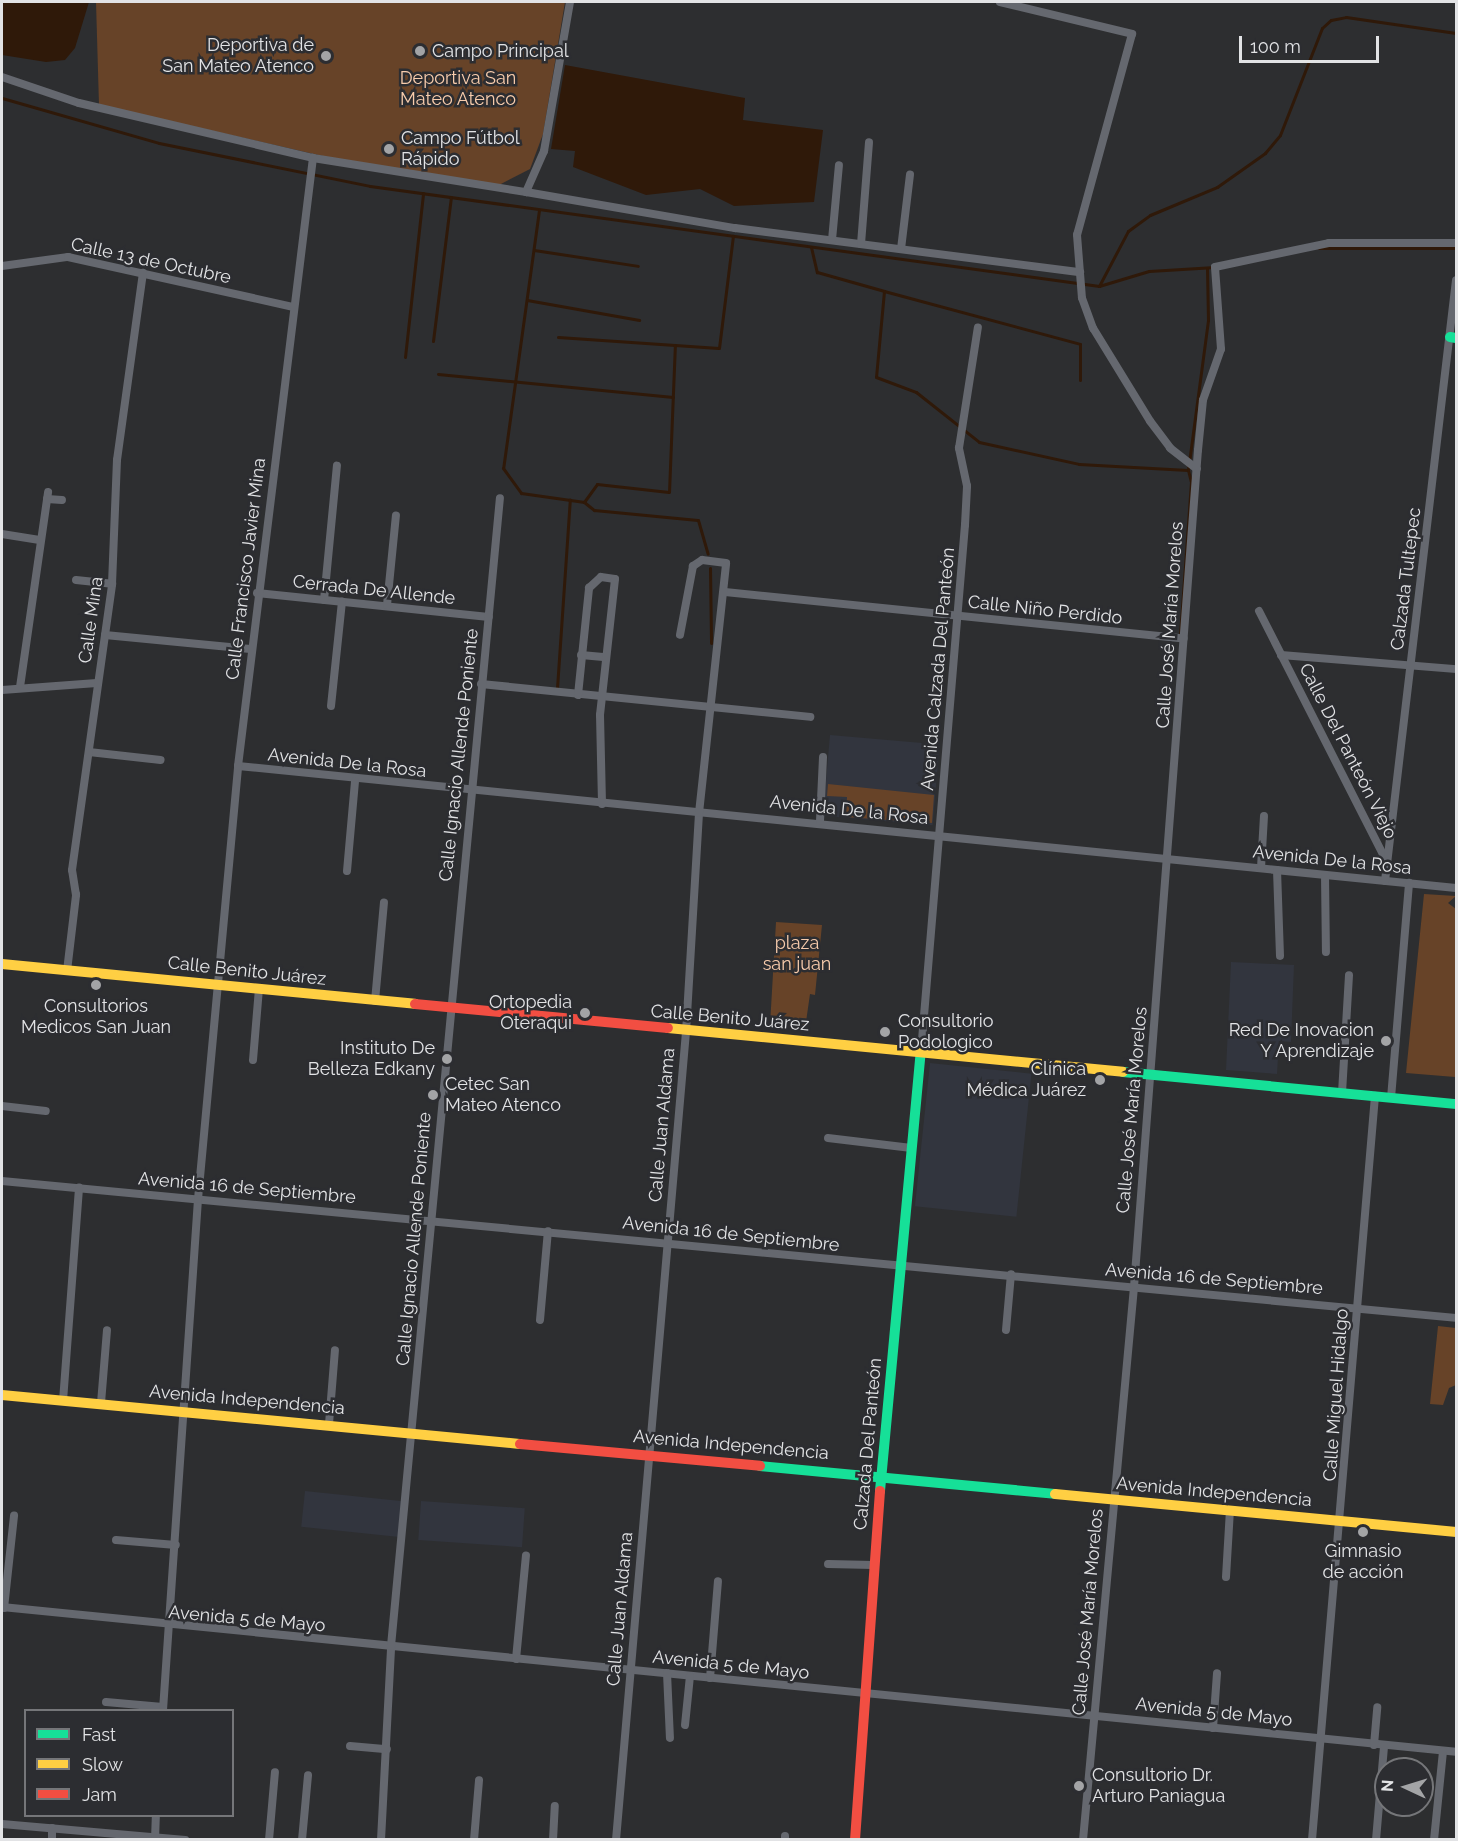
<!DOCTYPE html>
<meta charset="utf-8">
<style>
body{margin:0}
#map{position:relative;width:1458px;height:1841px;overflow:hidden;background:#2d2e30;font-family:Raleway,sans-serif}
div>[style]{position:absolute}
[style*='--x']{left:calc(var(--x)*1px);top:calc(var(--y)*1px);width:calc(var(--w)*1px);rotate:calc(var(--a)*1deg)}
.built>*{inset:0;background:#32353e;transform-origin:0 0}
.green>*{inset:0;background:#674328}
.water>*{inset:0;background:#2f1909}
.stream>*{height:3px;margin:-1.5px;padding:0 1.5px;transform-origin:1.5px;border-radius:1.5px;background:#2f1909}
.street>*{height:8px;margin:-4px;padding:0 4px;transform-origin:4px;border-radius:4px;background:#65686f}
.fast>*{height:10px;margin:-5px;padding:0 5px;transform-origin:5px;border-radius:5px;background:#16e098}
.slow>*{height:10px;margin:-5px;padding:0 5px;transform-origin:5px;border-radius:5px;background:#ffcf43}
.jam>*{height:10px;margin:-5px;padding:0 5px;transform-origin:5px;border-radius:5px;background:#f24e42}
.dots>*{width:16px;height:16px;translate:-50% -50%;box-sizing:border-box;border:3px solid #2c2d31;border-radius:50%}
span{translate:-50% -50%;white-space:nowrap;text-align:center;line-height:1.15;-webkit-text-stroke:5px #2c2d31;paint-order:stroke}
.poi-label{font-size:18px;color:#e2e3e5}
.right{translate:-100% -50%;text-align:right}
.left{translate:0 -50%;text-align:left}
.park-label{font-size:18px;color:#f8ccac}
.street-label{font-size:18px;color:#e2e3e5}
.frame{position:absolute;inset:0;border:3px solid #e2e3e5;pointer-events:none}
.legend{position:absolute;left:24px;top:1709px;width:210px;height:108px;box-sizing:border-box;background:#2c2d31;border:2px solid #757679;margin:0;padding:8px 10px;list-style:none;font-size:18px;color:#e2e3e5}
.legend li{display:flex;align-items:center;gap:12px;height:30px}
.legend b{width:30px;border:2px solid #757679}
.north{position:absolute;left:1374px;top:1757px;width:60px;height:60px;box-sizing:border-box;background:#2c2d31;border:2px solid #757679;border-radius:50%;rotate:274deg;font-size:16px;font-weight:700;line-height:24px;text-align:center;color:#e2e3e5}
.north::after{content:'';display:block;margin:auto;width:21px;height:27px;background:#a3a4a6;clip-path:polygon(50% 0,100% 100%,50% 72%,0 100%)}
.scale{position:absolute;left:1239px;top:36px;width:140px;height:27px;box-sizing:border-box;border:3px solid #e2e3e5;border-top:0;padding-left:8px;font-size:18px;line-height:21px;white-space:nowrap;color:#e2e3e5;-webkit-text-stroke:4px #2c2d31;paint-order:stroke}
</style>
<div id="map">
<div class="built">
<i style="left:830px;top:735px;width:110px;height:81px;rotate:5deg"></i>
<i style="clip-path:polygon(1231px 962px,1294px 965px,1291px 1042px,1279px 1041px,1277px 1074px,1226px 1070px)"></i>
<i style="left:930px;top:1063px;width:102px;height:144px;rotate:6deg"></i>
<i style="left:305px;top:1491px;width:101px;height:36px;rotate:6deg"></i>
<i style="left:421px;top:1501px;width:104px;height:39px;rotate:4deg"></i>
</div>
<div class="green">
<i style="clip-path:polygon(96px 2px,565px 2px,543px 134px,530px 169px,499px 185px,358px 164px,99px 105px)"></i>
<i style="clip-path:polygon(828px 784px,934px 795px,932px 823px,846px 817px,847px 797px,827px 796px)"></i>
<i style="clip-path:polygon(1424px 894px,1456px 896px,1448px 903px,1456px 909px,1455px 1077px,1406px 1073px)"></i>
<i style="clip-path:polygon(776px 922px,822px 925px,815px 995px,810px 994px,805px 1029px,770px 1025px)"></i>
<i style="clip-path:polygon(1438px 1326px,1456px 1328px,1456px 1385px,1449px 1388px,1443px 1405px,1430px 1404px)"></i>
</div>
<div class="water">
<i style="clip-path:polygon(2px 2px,89px 2px,75px 48px,65px 60px,46px 62px,2px 55px)"></i>
<i style="clip-path:polygon(565px 65px,745px 98px,743px 120px,823px 130px,814px 202px,734px 206px,700px 189px,646px 195px,573px 167px,575px 151px,551px 149px)"></i>
</div>
<div class="stream">
<i style="--x:2;--y:98;--w:163;--a:16"></i>
<i style="--x:159;--y:143;--w:215;--a:11.5"></i>
<i style="--x:370;--y:186;--w:736;--a:7.81"></i>
<i style="--x:1099;--y:286;--w:52;--a:-16.7"></i>
<i style="--x:1149;--y:271;--w:66;--a:-3.5"></i>
<i style="--x:539;--y:210;--w:260;--a:97.9"></i>
<i style="--x:503;--y:468;--w:31;--a:54"></i>
<i style="--x:521;--y:493;--w:64;--a:8.1"></i>
<i style="--x:584;--y:502;--w:13;--a:39"></i>
<i style="--x:594;--y:510;--w:104;--a:5.5"></i>
<i style="--x:698;--y:520;--w:35;--a:74"></i>
<i style="--x:811;--y:247;--w:26;--a:77"></i>
<i style="--x:817;--y:272;--w:70;--a:15.8"></i>
<i style="--x:884;--y:291;--w:86;--a:95.3"></i>
<i style="--x:876;--y:377;--w:43;--a:20.6"></i>
<i style="--x:916;--y:392;--w:80;--a:38.4"></i>
<i style="--x:979;--y:442;--w:102;--a:12.4"></i>
<i style="--x:1079;--y:464;--w:109;--a:3.2"></i>
<i style="--x:1188;--y:470;--w:12;--a:76"></i>
<i style="--x:1191;--y:482;--w:152;--a:94.1"></i>
<i style="--x:1319;--y:248;--w:137;--a:0"></i>
<i style="--x:534;--y:250;--w:105;--a:8.7"></i>
<i style="--x:1099;--y:286;--w:62;--a:-62.2"></i>
<i style="--x:1128;--y:231;--w:27;--a:-36"></i>
<i style="--x:1150;--y:215;--w:73;--a:-22.7"></i>
<i style="--x:1217;--y:187;--w:59;--a:-35.3"></i>
<i style="--x:1265;--y:153;--w:23;--a:-50"></i>
<i style="--x:1280;--y:135;--w:115;--a:-68.6"></i>
<i style="--x:1322;--y:28;--w:12;--a:-42"></i>
<i style="--x:1331;--y:20;--w:15;--a:-11"></i>
<i style="--x:1346;--y:17;--w:111;--a:8.3"></i>
<i style="--x:884;--y:291;--w:203;--a:15.1"></i>
<i style="--x:1080;--y:344;--w:36;--a:90"></i>
<i style="--x:527;--y:300;--w:114;--a:10.1"></i>
<i style="--x:558;--y:337;--w:161;--a:3.9"></i>
<i style="--x:719;--y:348;--w:113;--a:-82.9"></i>
<i style="--x:433;--y:341;--w:145;--a:-82.9"></i>
<i style="--x:405;--y:357;--w:165;--a:-83.7"></i>
<i style="--x:438;--y:374;--w:236;--a:5.6"></i>
<i style="--x:1188;--y:470;--w:151;--a:-82.4"></i>
<i style="--x:1208;--y:320;--w:51;--a:-91.1"></i>
<i style="--x:584;--y:502;--w:22;--a:-54"></i>
<i style="--x:597;--y:484;--w:72;--a:6.3"></i>
<i style="--x:669;--y:492;--w:147;--a:-87.7"></i>
<i style="--x:710;--y:568;--w:75;--a:89.2"></i>
<i style="--x:557;--y:688;--w:189;--a:-86.1"></i>
</div>
<div class="street">
<i style="--x:1000;--y:2;--w:136;--a:13.6"></i>
<i style="--x:1132;--y:34;--w:208;--a:105.3"></i>
<i style="--x:1077;--y:235;--w:63;--a:85.5"></i>
<i style="--x:1082;--y:298;--w:32;--a:70"></i>
<i style="--x:1093;--y:328;--w:109;--a:58.5"></i>
<i style="--x:1150;--y:421;--w:34;--a:53"></i>
<i style="--x:1170;--y:448;--w:34;--a:38"></i>
<i style="--x:2;--y:77;--w:81;--a:18.7"></i>
<i style="--x:79;--y:103;--w:240;--a:13.2"></i>
<i style="--x:313;--y:158;--w:216;--a:9.1"></i>
<i style="--x:526;--y:192;--w:45;--a:-66.3"></i>
<i style="--x:544;--y:151;--w:151;--a:-80.1"></i>
<i style="--x:526;--y:192;--w:212;--a:9.8"></i>
<i style="--x:735;--y:228;--w:348;--a:7.3"></i>
<i style="--x:832;--y:240;--w:75;--a:-84.7"></i>
<i style="--x:861;--y:244;--w:102;--a:-85.5"></i>
<i style="--x:901;--y:249;--w:75;--a:-83.1"></i>
<i style="--x:2;--y:266;--w:67;--a:-7.8"></i>
<i style="--x:68;--y:257;--w:230;--a:12.5"></i>
<i style="--x:47;--y:499;--w:15;--a:4"></i>
<i style="--x:2;--y:534;--w:38;--a:9"></i>
<i style="--x:76;--y:580;--w:36;--a:6"></i>
<i style="--x:725;--y:592;--w:461;--a:5.8"></i>
<i style="--x:257;--y:593;--w:233;--a:5.9"></i>
<i style="--x:324;--y:600;--w:135;--a:-84.5"></i>
<i style="--x:387;--y:605;--w:90;--a:-84.3"></i>
<i style="--x:1259;--y:611;--w:280;--a:63"></i>
<i style="--x:105;--y:635;--w:146;--a:5.5"></i>
<i style="--x:581;--y:655;--w:25;--a:5"></i>
<i style="--x:1281;--y:655;--w:176;--a:4.6"></i>
<i style="--x:481;--y:684;--w:331;--a:5.7"></i>
<i style="--x:20;--y:687;--w:197;--a:-81.8"></i>
<i style="--x:2;--y:690;--w:95;--a:-4.2"></i>
<i style="--x:578;--y:695;--w:108;--a:-84.1"></i>
<i style="--x:589;--y:588;--w:16;--a:-43"></i>
<i style="--x:601;--y:577;--w:14;--a:8"></i>
<i style="--x:615;--y:579;--w:137;--a:96.3"></i>
<i style="--x:600;--y:715;--w:89;--a:88.7"></i>
<i style="--x:331;--y:706;--w:105;--a:-84"></i>
<i style="--x:89;--y:752;--w:72;--a:6.3"></i>
<i style="--x:238;--y:766;--w:1224;--a:5.72"></i>
<i style="--x:820;--y:821;--w:64;--a:-87.3"></i>
<i style="--x:1261;--y:868;--w:52;--a:-86.7"></i>
<i style="--x:1277;--y:870;--w:86;--a:88"></i>
<i style="--x:347;--y:871;--w:90;--a:-84.9"></i>
<i style="--x:1325;--y:875;--w:77;--a:89.3"></i>
<i style="--x:1385;--y:881;--w:605;--a:-83.26"></i>
<i style="--x:67;--y:971;--w:77;--a:-83.2"></i>
<i style="--x:76;--y:895;--w:25;--a:-99"></i>
<i style="--x:72;--y:870;--w:289;--a:-82"></i>
<i style="--x:112;--y:584;--w:124;--a:-87.7"></i>
<i style="--x:117;--y:460;--w:189;--a:-82.1"></i>
<i style="--x:375;--y:1001;--w:99;--a:-84.8"></i>
<i style="--x:921;--y:1052;--w:529;--a:-85.23"></i>
<i style="--x:965;--y:525;--w:39;--a:-87"></i>
<i style="--x:967;--y:486;--w:39;--a:-102"></i>
<i style="--x:959;--y:448;--w:122;--a:-81.1"></i>
<i style="--x:253;--y:1060;--w:71;--a:-85.2"></i>
<i style="--x:1342;--y:1093;--w:118;--a:-86.6"></i>
<i style="--x:1391;--y:1098;--w:216;--a:-85.2"></i>
<i style="--x:2;--y:1106;--w:44;--a:6.5"></i>
<i style="--x:828;--y:1138;--w:84;--a:6.9"></i>
<i style="--x:2;--y:1181;--w:1460;--a:5.38"></i>
<i style="--x:540;--y:1320;--w:89;--a:-84.9"></i>
<i style="--x:1006;--y:1330;--w:56;--a:-84.9"></i>
<i style="--x:63;--y:1401;--w:214;--a:-85.7"></i>
<i style="--x:101;--y:1403;--w:73;--a:-85.3"></i>
<i style="--x:329;--y:1424;--w:74;--a:-85.4"></i>
<i style="--x:116;--y:1540;--w:60;--a:4.8"></i>
<i style="--x:828;--y:1564;--w:45;--a:1.3"></i>
<i style="--x:1226;--y:1577;--w:67;--a:-86.6"></i>
<i style="--x:2;--y:1607;--w:1461;--a:5.69"></i>
<i style="--x:4;--y:1608;--w:93;--a:-83.8"></i>
<i style="--x:516;--y:1659;--w:104;--a:-84.5"></i>
<i style="--x:667;--y:1673;--w:65;--a:87.4"></i>
<i style="--x:710;--y:1678;--w:97;--a:-85.3"></i>
<i style="--x:106;--y:1702;--w:57;--a:5"></i>
<i style="--x:163;--y:1710;--w:512;--a:-86.08"></i>
<i style="--x:198;--y:1199;--w:435;--a:-84.7"></i>
<i style="--x:238;--y:766;--w:613;--a:-82.97"></i>
<i style="--x:685;--y:1725;--w:49;--a:-84.2"></i>
<i style="--x:1213;--y:1728;--w:55;--a:-85.8"></i>
<i style="--x:1374;--y:1745;--w:38;--a:-85"></i>
<i style="--x:350;--y:1746;--w:37;--a:5"></i>
<i style="--x:2;--y:1824;--w:184;--a:5"></i>
<i style="--x:52;--y:1840;--w:12;--a:-90"></i>
<i style="--x:155;--y:1840;--w:24;--a:-88"></i>
<i style="--x:269;--y:1840;--w:68;--a:-85"></i>
<i style="--x:302;--y:1840;--w:65;--a:-84.7"></i>
<i style="--x:381;--y:1840;--w:194;--a:-87"></i>
<i style="--x:391;--y:1646;--w:1153;--a:-84.58"></i>
<i style="--x:474;--y:1840;--w:60;--a:-85.2"></i>
<i style="--x:553;--y:1840;--w:34;--a:-87"></i>
<i style="--x:616;--y:1840;--w:811;--a:-85.05"></i>
<i style="--x:686;--y:1032;--w:219;--a:-86.6"></i>
<i style="--x:699;--y:813;--w:251;--a:-83.8"></i>
<i style="--x:726;--y:563;--w:24;--a:-173"></i>
<i style="--x:702;--y:560;--w:11;--a:146"></i>
<i style="--x:693;--y:566;--w:70;--a:100.7"></i>
<i style="--x:785;--y:1840;--w:4;--a:-90"></i>
<i style="--x:1083;--y:1840;--w:555;--a:-84.73"></i>
<i style="--x:1134;--y:1287;--w:839;--a:-85.63"></i>
<i style="--x:1198;--y:450;--w:50;--a:-84.3"></i>
<i style="--x:1203;--y:400;--w:54;--a:-70.6"></i>
<i style="--x:1221;--y:349;--w:82;--a:-94.2"></i>
<i style="--x:1215;--y:267;--w:116;--a:-11.9"></i>
<i style="--x:1329;--y:243;--w:127;--a:0"></i>
<i style="--x:1312;--y:1840;--w:747;--a:-85.16"></i>
<i style="--x:1376;--y:1840;--w:94;--a:-85.1"></i>
<i style="--x:1434;--y:1840;--w:89;--a:-84.2"></i>
</div>
<div class="fast">
<i style="--x:1450;--y:337;--w:6;--a:9"></i>
<i style="--x:1123;--y:1072;--w:335;--a:5.5"></i>
<i style="--x:760;--y:1466;--w:296;--a:5.4"></i>
<i style="--x:880;--y:1491;--w:441;--a:-84.7"></i>
</div>
<div class="slow">
<i style="--x:2;--y:964;--w:415;--a:5.5"></i>
<i style="--x:668;--y:1028;--w:457;--a:5.5"></i>
<i style="--x:2;--y:1395;--w:520;--a:5.4"></i>
<i style="--x:1055;--y:1494;--w:403;--a:5.4"></i>
</div>
<div class="jam">
<i style="--x:415;--y:1004;--w:254;--a:5.4"></i>
<i style="--x:520;--y:1444;--w:241;--a:5.2"></i>
<i style="--x:855;--y:1840;--w:350;--a:-85.9"></i>
</div>
<div class="dots">
<i style="left:420px;top:51px;background:#a3a4a6"></i>
<i style="left:326px;top:56px;background:#a3a4a6"></i>
<i style="left:389px;top:149px;background:#a3a4a6"></i>
<i style="left:96px;top:985px;background:#a3a4a6"></i>
<i style="left:585px;top:1013px;background:#a3a4a6"></i>
<i style="left:885px;top:1032px;background:#a3a4a6"></i>
<i style="left:1386px;top:1041px;background:#a3a4a6"></i>
<i style="left:447px;top:1059px;background:#a3a4a6"></i>
<i style="left:1100px;top:1080px;background:#a3a4a6"></i>
<i style="left:433px;top:1095px;background:#a3a4a6"></i>
<i style="left:1363px;top:1532px;background:#a3a4a6"></i>
<i style="left:1079px;top:1786px;background:#a3a4a6"></i>
</div>
<div class="poi-label">
<span class="right" style="left:314px;top:56px">Deportiva de<br>San Mateo Atenco</span>
<span class="left" style="left:432px;top:51px">Campo Principal</span>
<span class="left" style="left:401px;top:149px">Campo Fútbol<br>Rápido</span>
<span class="right" style="left:572px;top:1013px">Ortopedia<br>Oteraqui</span>
<span style="left:96px;top:1017px">Consultorios<br>Medicos San Juan</span>
<span class="left" style="left:898px;top:1032px">Consultorio<br>Podologico</span>
<span class="right" style="left:1374px;top:1041px">Red De Inovacion<br>Y Aprendizaje</span>
<span class="right" style="left:435px;top:1059px">Instituto De<br>Belleza Edkany</span>
<span class="right" style="left:1086px;top:1080px">Clínica<br>Médica Juárez</span>
<span class="left" style="left:445px;top:1095px">Cetec San<br>Mateo Atenco</span>
<span style="left:1363px;top:1562px">Gimnasio<br>de acción</span>
<span class="left" style="left:1092px;top:1786px">Consultorio Dr.<br>Arturo Paniagua</span>
</div>
<div class="park-label">
<span style="left:458px;top:89px">Deportiva San<br>Mateo Atenco</span>
<span style="left:797px;top:954px">plaza<br>san juan</span>
</div>
<div class="street-label">
<span style="left:151px;top:261px;rotate:12deg">Calle 13 de Octubre</span>
<span style="left:246px;top:569px;rotate:-83deg">Calle Francisco Javier Mina</span>
<span style="left:1406px;top:579px;rotate:-83deg">Calzada Tultepec</span>
<span style="left:374px;top:590px;rotate:6deg">Cerrada De Allende</span>
<span style="left:1045px;top:610px;rotate:6deg">Calle Niño Perdido</span>
<span style="left:91px;top:620px;rotate:-82deg">Calle Mina</span>
<span style="left:1170px;top:625px;rotate:-86deg">Calle José María Morelos</span>
<span style="left:938px;top:669px;rotate:-85deg">Avenida Calzada Del Panteón</span>
<span style="left:1348px;top:751px;rotate:63deg">Calle Del Panteón Viejo</span>
<span style="left:459px;top:755px;rotate:-84deg">Calle Ignacio Allende Poniente</span>
<span style="left:347px;top:763px;rotate:6deg">Avenida De la Rosa</span>
<span style="left:849px;top:810px;rotate:6deg">Avenida De la Rosa</span>
<span style="left:1332px;top:860px;rotate:6deg">Avenida De la Rosa</span>
<span style="left:247px;top:971px;rotate:6deg">Calle Benito Juárez</span>
<span style="left:730px;top:1018px;rotate:5deg">Calle Benito Juárez</span>
<span style="left:1132px;top:1110px;rotate:-85deg">Calle José María Morelos</span>
<span style="left:662px;top:1125px;rotate:-85deg">Calle Juan Aldama</span>
<span style="left:247px;top:1188px;rotate:5deg">Avenida 16 de Septiembre</span>
<span style="left:731px;top:1234px;rotate:6deg">Avenida 16 de Septiembre</span>
<span style="left:414px;top:1239px;rotate:-85deg">Calle Ignacio Allende Poniente</span>
<span style="left:1214px;top:1279px;rotate:5deg">Avenida 16 de Septiembre</span>
<span style="left:1336px;top:1395px;rotate:-86deg">Calle Miguel Hidalgo</span>
<span style="left:247px;top:1400px;rotate:5deg">Avenida Independencia</span>
<span style="left:868px;top:1444px;rotate:-85deg">Calzada Del Panteón</span>
<span style="left:731px;top:1445px;rotate:5deg">Avenida Independencia</span>
<span style="left:1214px;top:1492px;rotate:5deg">Avenida Independencia</span>
<span style="left:620px;top:1609px;rotate:-85deg">Calle Juan Aldama</span>
<span style="left:1088px;top:1612px;rotate:-85deg">Calle José María Morelos</span>
<span style="left:247px;top:1619px;rotate:5deg">Avenida 5 de Mayo</span>
<span style="left:731px;top:1665px;rotate:6deg">Avenida 5 de Mayo</span>
<span style="left:1214px;top:1712px;rotate:6deg">Avenida 5 de Mayo</span>
</div>
<div class="frame"></div>
<ul class="legend">
<li><b style="height:8px;background:#16e098"></b>Fast</li>
<li><b style="height:8px;background:#ffcf43"></b>Slow</li>
<li><b style="height:8px;background:#f24e42"></b>Jam</li>
</ul>
<div class="north">N</div>
<div class="scale">100 m</div>
</div>
